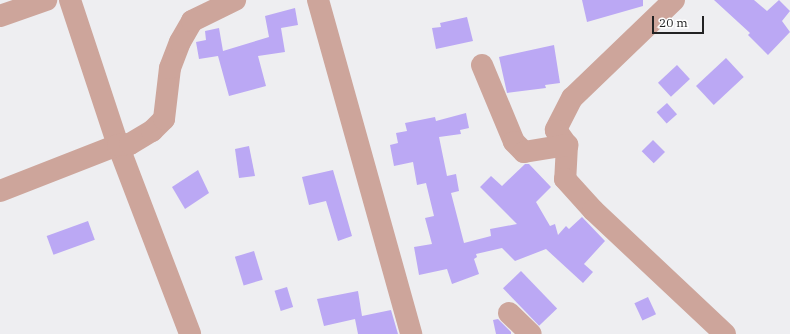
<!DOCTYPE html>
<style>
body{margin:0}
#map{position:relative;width:790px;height:334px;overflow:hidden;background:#eeeef1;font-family:"IBM Plex Serif",serif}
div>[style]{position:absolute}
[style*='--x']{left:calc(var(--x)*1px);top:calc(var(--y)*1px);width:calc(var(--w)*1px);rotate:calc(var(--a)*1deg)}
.building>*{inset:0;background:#bba8f4;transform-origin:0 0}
.minor>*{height:22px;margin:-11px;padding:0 11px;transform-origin:11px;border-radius:11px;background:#cda59b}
span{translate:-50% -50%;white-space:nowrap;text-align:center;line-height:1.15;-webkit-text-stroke:3px #fff;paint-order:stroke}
.scale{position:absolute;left:652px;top:16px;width:52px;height:18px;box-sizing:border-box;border:2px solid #222223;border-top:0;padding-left:5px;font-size:12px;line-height:14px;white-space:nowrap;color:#222223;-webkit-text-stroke:3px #fff;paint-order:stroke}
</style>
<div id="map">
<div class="building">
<i style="clip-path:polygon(582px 0,643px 0,643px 6px,587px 22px)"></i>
<i style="clip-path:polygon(714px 0,754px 0,767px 11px,779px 0,790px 11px,782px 21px,790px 32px,768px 55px,748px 35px,750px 33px)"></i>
<i style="clip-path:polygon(295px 8px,298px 25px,281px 28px,285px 52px,258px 56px,266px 86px,229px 96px,218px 56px,199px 59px,196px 42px,206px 40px,205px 31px,219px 28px,223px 51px,269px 37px,265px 16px)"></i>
<i style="clip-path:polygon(467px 17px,473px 41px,436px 49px,432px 28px,441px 27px,440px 23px)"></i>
<i style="clip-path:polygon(554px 45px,560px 83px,545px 85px,546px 88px,507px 93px,499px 57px)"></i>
<i style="left:726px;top:58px;width:26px;height:41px;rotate:47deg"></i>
<i style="left:677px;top:65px;width:19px;height:26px;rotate:47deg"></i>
<i style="left:667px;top:103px;width:15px;height:14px;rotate:48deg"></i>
<i style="clip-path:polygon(466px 113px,469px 128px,460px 130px,461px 134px,439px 137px,447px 176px,456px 174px,459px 191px,451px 193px,464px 243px,491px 236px,490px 229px,517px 224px,480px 187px,491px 176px,502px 186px,525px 164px,529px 164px,551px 187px,536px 202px,550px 226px,555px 224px,558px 235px,566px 226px,569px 229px,582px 217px,605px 241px,584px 264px,593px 272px,583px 283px,546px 249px,515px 261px,502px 248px,476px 254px,477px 257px,474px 259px,479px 274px,452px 284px,447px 269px,419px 275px,414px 247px,432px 244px,425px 218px,434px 216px,426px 183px,417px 185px,413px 162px,394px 166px,390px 145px,398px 143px,396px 133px,407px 131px,405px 123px,435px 117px,436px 121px)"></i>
<i style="left:653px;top:140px;width:17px;height:16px;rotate:45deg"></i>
<i style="clip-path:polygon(249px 146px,255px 176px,239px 178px,235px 149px)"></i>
<i style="clip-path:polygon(198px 170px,209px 193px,185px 209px,172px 187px)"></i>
<i style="clip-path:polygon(333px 170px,352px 236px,338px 241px,326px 201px,309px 205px,302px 177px)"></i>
<i style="left:88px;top:221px;width:20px;height:44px;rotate:70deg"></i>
<i style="left:254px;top:251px;width:30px;height:20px;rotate:73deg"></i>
<i style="left:521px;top:271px;width:52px;height:25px;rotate:46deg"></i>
<i style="left:287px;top:287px;width:21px;height:13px;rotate:73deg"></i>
<i style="clip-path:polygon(358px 291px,362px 316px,391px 310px,398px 334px,358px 334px,355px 319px,324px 326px,317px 299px)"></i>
<i style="left:648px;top:297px;width:19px;height:15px;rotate:65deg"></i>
<i style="clip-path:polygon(498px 319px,511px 332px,511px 334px,496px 334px,493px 320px)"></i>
</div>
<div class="minor">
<i style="--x:70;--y:0;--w:153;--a:71.7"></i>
<i style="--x:118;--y:145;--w:202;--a:69.1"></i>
<i style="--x:318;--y:0;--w:347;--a:74.4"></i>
<i style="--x:674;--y:0;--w:141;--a:136.1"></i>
<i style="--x:572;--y:98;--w:36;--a:117"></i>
<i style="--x:556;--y:130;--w:19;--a:54"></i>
<i style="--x:567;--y:145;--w:34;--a:93"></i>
<i style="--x:565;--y:179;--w:42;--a:47.9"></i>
<i style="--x:593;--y:210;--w:181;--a:43.2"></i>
<i style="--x:0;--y:16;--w:49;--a:-19.2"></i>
<i style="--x:482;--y:65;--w:83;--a:67.4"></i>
<i style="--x:514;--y:142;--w:14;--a:45"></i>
<i style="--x:524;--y:152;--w:44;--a:-9.2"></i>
<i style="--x:0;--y:191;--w:127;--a:-21.3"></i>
<i style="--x:118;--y:145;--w:12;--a:-5"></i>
<i style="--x:130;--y:144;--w:26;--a:-31"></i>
<i style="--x:152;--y:131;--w:17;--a:-45"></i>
<i style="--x:164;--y:119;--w:51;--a:-83.3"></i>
<i style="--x:170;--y:68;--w:28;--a:-69"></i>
<i style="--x:180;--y:42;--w:24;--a:-60"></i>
<i style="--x:192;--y:21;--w:48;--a:-26"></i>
<i style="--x:509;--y:313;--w:30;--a:44"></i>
</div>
<div class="scale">20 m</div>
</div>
